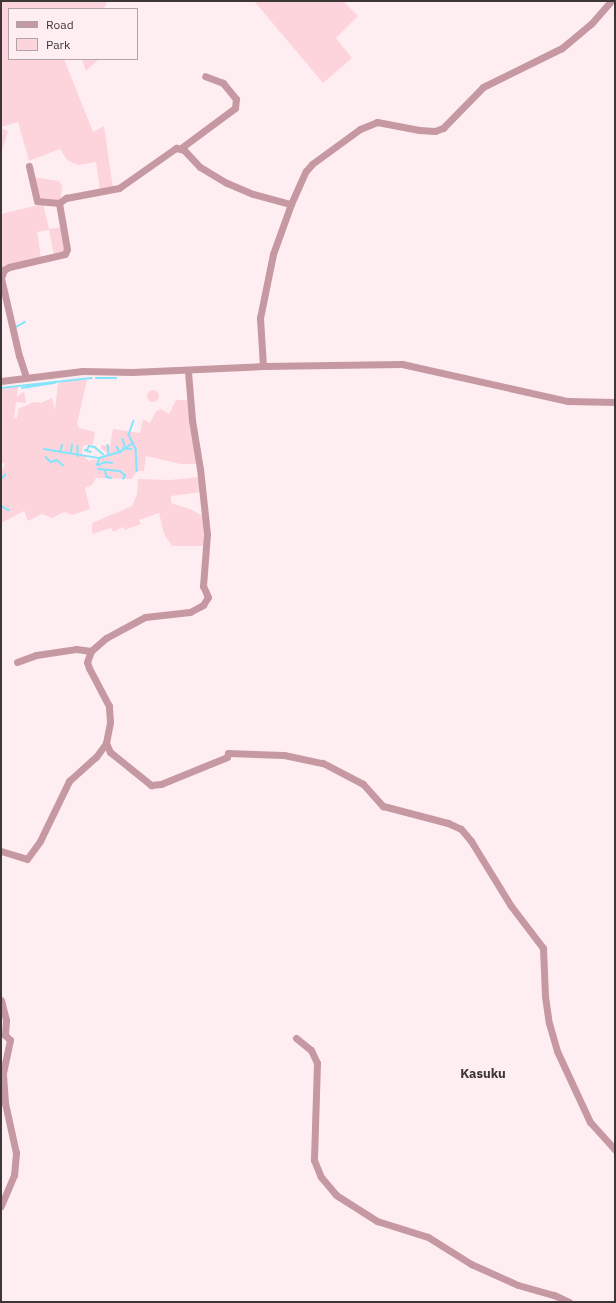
<!DOCTYPE html>
<style>
body{margin:0}
#map{position:relative;width:616px;height:1303px;overflow:hidden;background:#ffeef1;font-family:"IBM Plex Sans",sans-serif}
div>[style]{position:absolute}
[style*='--x']{left:calc(var(--x)*1px);top:calc(var(--y)*1px);width:calc(var(--w)*1px);rotate:calc(var(--a)*1deg)}
.green>*{inset:0;background:#fdd4dc}
.round{border-radius:50%}
.stream>*{height:1.5px;margin:-0.75px;padding:0 0.75px;transform-origin:0.75px;border-radius:0.75px;background:#82e5fc}
.minor>*{height:7px;margin:-3.5px;padding:0 3.5px;transform-origin:3.5px;border-radius:3.5px;background:#c699a2}
span{translate:-50% -50%;white-space:nowrap;text-align:center;line-height:1.15;-webkit-text-stroke:4px #ffeef1;paint-order:stroke}
.quarter-label{font-size:13px;color:#3c3637;font-weight:700}
.frame{position:absolute;inset:0;border:2px solid #3c3637;pointer-events:none}
.legend{position:absolute;left:8px;top:8px;width:130px;height:52px;box-sizing:border-box;background:#ffeef1;border:1px solid #b1a4a7;margin:0;padding:5px 7px;list-style:none;font-size:12px;color:#3c3637}
.legend li{display:flex;align-items:center;gap:8px;height:20px}
.legend b{width:20px;border:1px solid #b1a4a7}
</style>
<div id="map">
<div class="green">
<i style="clip-path:polygon(1px 1px,107px 1px,104px 9px,9px 9px,9px 59px,64px 59px,93px 132px,104px 126px,113px 188px,100px 191px,96px 162px,78px 165px,67px 160px,60px 149px,29px 161px,18px 122px,1px 127px)"></i>
<i style="clip-path:polygon(254px 1px,343px 1px,358px 16px,336px 38px,352px 58px,323px 83px)"></i>
<i style="clip-path:polygon(82px 59px,99px 59px,86px 71px)"></i>
<i style="clip-path:polygon(1px 128px,8px 131px,1px 154px)"></i>
<i style="clip-path:polygon(33px 177px,59px 181px,62px 186px,61px 199px,58px 201px,38px 199px)"></i>
<i style="clip-path:polygon(43px 204px,49px 229px,62px 227px,65px 251px,54px 255px,49px 230px,37px 232px,41px 258px,1px 272px,1px 214px)"></i>
<i style="clip-path:polygon(75px 380px,87px 380px,77px 424px,79px 428px,95px 432px,93px 444px,83px 446px,82px 454px,89px 461px,94px 459px,98px 462px,99px 458px,108px 453px,101px 449px,101px 445px,110px 446px,113px 429px,140px 433px,143px 419px,150px 423px,156px 411px,161px 409px,169px 414px,176px 400px,186px 400px,188px 401px,197px 464px,180px 464px,146px 456px,144px 471px,137px 471px,132px 479px,96px 478px,92px 485px,85px 488px,90px 509px,72px 515px,64px 512px,52px 518px,42px 514px,28px 521px,24px 511px,1px 523px,1px 472px,5px 464px,1px 462px,1px 388px,18px 386px,17px 397px,24px 391px,26px 403px,16px 402px,14px 418px,17px 419px,18px 409px,34px 402px,41px 403px,52px 398px,55px 409px,58px 383px)"></i>
<i class="round" style="left:147px;top:390px;width:12px;height:12px"></i>
<i style="clip-path:polygon(199px 477px,201px 492px,171px 496px,171px 503px,190px 509px,203px 516px,204px 546px,172px 546px,164px 534px,159px 513px,139px 520px,141px 524px,125px 530px,123px 527px,113px 532px,111px 528px,92px 534px,92px 523px,132px 506px,137px 494px,138px 479px,170px 480px)"></i>
</div>
<div class="stream">
<i style="--x:16;--y:327;--w:10;--a:-29"></i>
<i style="--x:96;--y:378;--w:20;--a:0"></i>
<i style="--x:1;--y:388;--w:91;--a:-6.3"></i>
<i style="--x:22;--y:388;--w:33;--a:-9"></i>
<i style="--x:134;--y:421;--w:15;--a:110"></i>
<i style="--x:129;--y:435;--w:16;--a:63"></i>
<i style="--x:136;--y:449;--w:22;--a:87"></i>
<i style="--x:123;--y:439;--w:7;--a:74"></i>
<i style="--x:108;--y:445;--w:10;--a:84"></i>
<i style="--x:78;--y:446;--w:10;--a:90"></i>
<i style="--x:117;--y:447;--w:6;--a:59"></i>
<i style="--x:123;--y:448;--w:8;--a:7"></i>
<i style="--x:44;--y:449;--w:56;--a:9.3"></i>
<i style="--x:99;--y:458;--w:22;--a:-16"></i>
<i style="--x:120;--y:452;--w:16;--a:-35"></i>
<i style="--x:85;--y:450;--w:6;--a:18"></i>
<i style="--x:87;--y:450;--w:4;--a:-63"></i>
<i style="--x:89;--y:446;--w:6;--a:9"></i>
<i style="--x:95;--y:447;--w:11;--a:41"></i>
<i style="--x:60;--y:452;--w:7;--a:-74"></i>
<i style="--x:71;--y:453;--w:8;--a:-83"></i>
<i style="--x:46;--y:457;--w:7;--a:45"></i>
<i style="--x:51;--y:462;--w:6;--a:-18"></i>
<i style="--x:57;--y:460;--w:8;--a:40"></i>
<i style="--x:97;--y:465;--w:9;--a:-18"></i>
<i style="--x:106;--y:462;--w:6;--a:9"></i>
<i style="--x:97;--y:465;--w:7;--a:-74"></i>
<i style="--x:98;--y:469;--w:22;--a:5"></i>
<i style="--x:120;--y:471;--w:6;--a:39"></i>
<i style="--x:105;--y:470;--w:7;--a:74"></i>
<i style="--x:107;--y:477;--w:4;--a:14"></i>
<i style="--x:1;--y:479;--w:6;--a:-45"></i>
<i style="--x:123;--y:479;--w:4;--a:-56"></i>
<i style="--x:1;--y:506;--w:9;--a:27"></i>
</div>
<div class="minor">
<i style="--x:181;--y:148;--w:67;--a:-36.5"></i>
<i style="--x:235;--y:108;--w:9;--a:-84"></i>
<i style="--x:236;--y:99;--w:21;--a:-129"></i>
<i style="--x:223;--y:83;--w:19;--a:-159"></i>
<i style="--x:59;--y:203;--w:9;--a:-36"></i>
<i style="--x:66;--y:198;--w:54;--a:-10.7"></i>
<i style="--x:119;--y:188;--w:70;--a:-35.1"></i>
<i style="--x:176;--y:148;--w:8;--a:14"></i>
<i style="--x:184;--y:150;--w:23;--a:47"></i>
<i style="--x:200;--y:167;--w:31;--a:31"></i>
<i style="--x:227;--y:183;--w:28;--a:23"></i>
<i style="--x:253;--y:194;--w:39;--a:15"></i>
<i style="--x:263;--y:366;--w:48;--a:-93.6"></i>
<i style="--x:260;--y:318;--w:65;--a:-78.5"></i>
<i style="--x:273;--y:254;--w:53;--a:-70.2"></i>
<i style="--x:291;--y:204;--w:36;--a:-66"></i>
<i style="--x:306;--y:171;--w:9;--a:-49"></i>
<i style="--x:312;--y:164;--w:59;--a:-36.1"></i>
<i style="--x:360;--y:129;--w:18;--a:-22"></i>
<i style="--x:377;--y:122;--w:43;--a:10.8"></i>
<i style="--x:419;--y:130;--w:16;--a:4"></i>
<i style="--x:435;--y:131;--w:9;--a:-21"></i>
<i style="--x:443;--y:128;--w:57;--a:-45.7"></i>
<i style="--x:483;--y:87;--w:88;--a:-26.3"></i>
<i style="--x:562;--y:48;--w:38;--a:-40"></i>
<i style="--x:591;--y:24;--w:30;--a:-49"></i>
<i style="--x:26;--y:377;--w:22;--a:-108"></i>
<i style="--x:19;--y:356;--w:80;--a:-103"></i>
<i style="--x:1;--y:278;--w:9;--a:-69"></i>
<i style="--x:4;--y:270;--w:6;--a:-31"></i>
<i style="--x:9;--y:267;--w:57;--a:-13.1"></i>
<i style="--x:65;--y:254;--w:5;--a:-68"></i>
<i style="--x:67;--y:249;--w:47;--a:-99.9"></i>
<i style="--x:59;--y:203;--w:22;--a:-175"></i>
<i style="--x:37;--y:201;--w:36;--a:-103"></i>
<i style="--x:1;--y:381;--w:82;--a:-7"></i>
<i style="--x:82;--y:371;--w:50;--a:1.1"></i>
<i style="--x:132;--y:372;--w:131;--a:-2.6"></i>
<i style="--x:263;--y:366;--w:139;--a:-0.8"></i>
<i style="--x:402;--y:364;--w:170;--a:12.6"></i>
<i style="--x:568;--y:401;--w:47;--a:1.2"></i>
<i style="--x:17;--y:662;--w:20;--a:-20"></i>
<i style="--x:36;--y:655;--w:40;--a:-8.5"></i>
<i style="--x:76;--y:649;--w:15;--a:8"></i>
<i style="--x:106;--y:743;--w:10;--a:66"></i>
<i style="--x:110;--y:752;--w:53;--a:38.8"></i>
<i style="--x:151;--y:785;--w:10;--a:-6"></i>
<i style="--x:161;--y:784;--w:71;--a:-22.2"></i>
<i style="--x:227;--y:757;--w:4;--a:-76"></i>
<i style="--x:228;--y:753;--w:56;--a:2"></i>
<i style="--x:284;--y:755;--w:40;--a:12"></i>
<i style="--x:323;--y:763;--w:45;--a:27.7"></i>
<i style="--x:363;--y:784;--w:30;--a:48"></i>
<i style="--x:383;--y:806;--w:67;--a:14.7"></i>
<i style="--x:448;--y:823;--w:14;--a:25"></i>
<i style="--x:461;--y:829;--w:16;--a:50"></i>
<i style="--x:471;--y:841;--w:76;--a:58.4"></i>
<i style="--x:511;--y:906;--w:53;--a:52.7"></i>
<i style="--x:543;--y:948;--w:48;--a:87.6"></i>
<i style="--x:545;--y:996;--w:27;--a:82"></i>
<i style="--x:549;--y:1023;--w:29;--a:74"></i>
<i style="--x:557;--y:1051;--w:78;--a:65.1"></i>
<i style="--x:590;--y:1122;--w:38;--a:48"></i>
<i style="--x:1;--y:851;--w:27;--a:17"></i>
<i style="--x:27;--y:859;--w:22;--a:-54"></i>
<i style="--x:40;--y:841;--w:67;--a:-64.2"></i>
<i style="--x:69;--y:781;--w:36;--a:-42"></i>
<i style="--x:96;--y:757;--w:17;--a:-54"></i>
<i style="--x:106;--y:743;--w:21;--a:-79"></i>
<i style="--x:110;--y:722;--w:16;--a:-94"></i>
<i style="--x:109;--y:706;--w:43;--a:-117.8"></i>
<i style="--x:89;--y:668;--w:6;--a:-108"></i>
<i style="--x:87;--y:662;--w:12;--a:-70"></i>
<i style="--x:91;--y:651;--w:20;--a:-41"></i>
<i style="--x:106;--y:638;--w:44;--a:-28.3"></i>
<i style="--x:145;--y:617;--w:45;--a:-6.3"></i>
<i style="--x:190;--y:612;--w:15;--a:-28"></i>
<i style="--x:203;--y:605;--w:9;--a:-58"></i>
<i style="--x:208;--y:597;--w:12;--a:-114"></i>
<i style="--x:203;--y:586;--w:52;--a:-85.6"></i>
<i style="--x:207;--y:534;--w:65;--a:-96.1"></i>
<i style="--x:200;--y:469;--w:50;--a:-99.3"></i>
<i style="--x:192;--y:420;--w:49;--a:-94.7"></i>
<i style="--x:1;--y:1000;--w:21;--a:76"></i>
<i style="--x:6;--y:1020;--w:15;--a:94"></i>
<i style="--x:5;--y:1035;--w:7;--a:45"></i>
<i style="--x:10;--y:1040;--w:35;--a:102"></i>
<i style="--x:3;--y:1074;--w:29;--a:86"></i>
<i style="--x:5;--y:1103;--w:51;--a:77.6"></i>
<i style="--x:16;--y:1153;--w:22;--a:95"></i>
<i style="--x:14;--y:1175;--w:34;--a:113"></i>
<i style="--x:296;--y:1038;--w:19;--a:39"></i>
<i style="--x:311;--y:1050;--w:14;--a:65"></i>
<i style="--x:317;--y:1063;--w:97;--a:91.8"></i>
<i style="--x:314;--y:1160;--w:18;--a:68"></i>
<i style="--x:321;--y:1177;--w:23;--a:50"></i>
<i style="--x:336;--y:1195;--w:49;--a:32.4"></i>
<i style="--x:377;--y:1221;--w:53;--a:17.4"></i>
<i style="--x:428;--y:1237;--w:51;--a:32.1"></i>
<i style="--x:471;--y:1264;--w:51;--a:24.1"></i>
<i style="--x:518;--y:1285;--w:37;--a:16"></i>
<i style="--x:554;--y:1295;--w:17;--a:25"></i>
</div>
<div class="quarter-label">
<span style="left:483px;top:1074px">Kasuku</span>
</div>
<div class="frame"></div>
<ul class="legend">
<li><b style="height:5px;background:#c699a2"></b>Road</li>
<li><b style="height:11px;background:#fdd4dc"></b>Park</li>
</ul>
</div>
